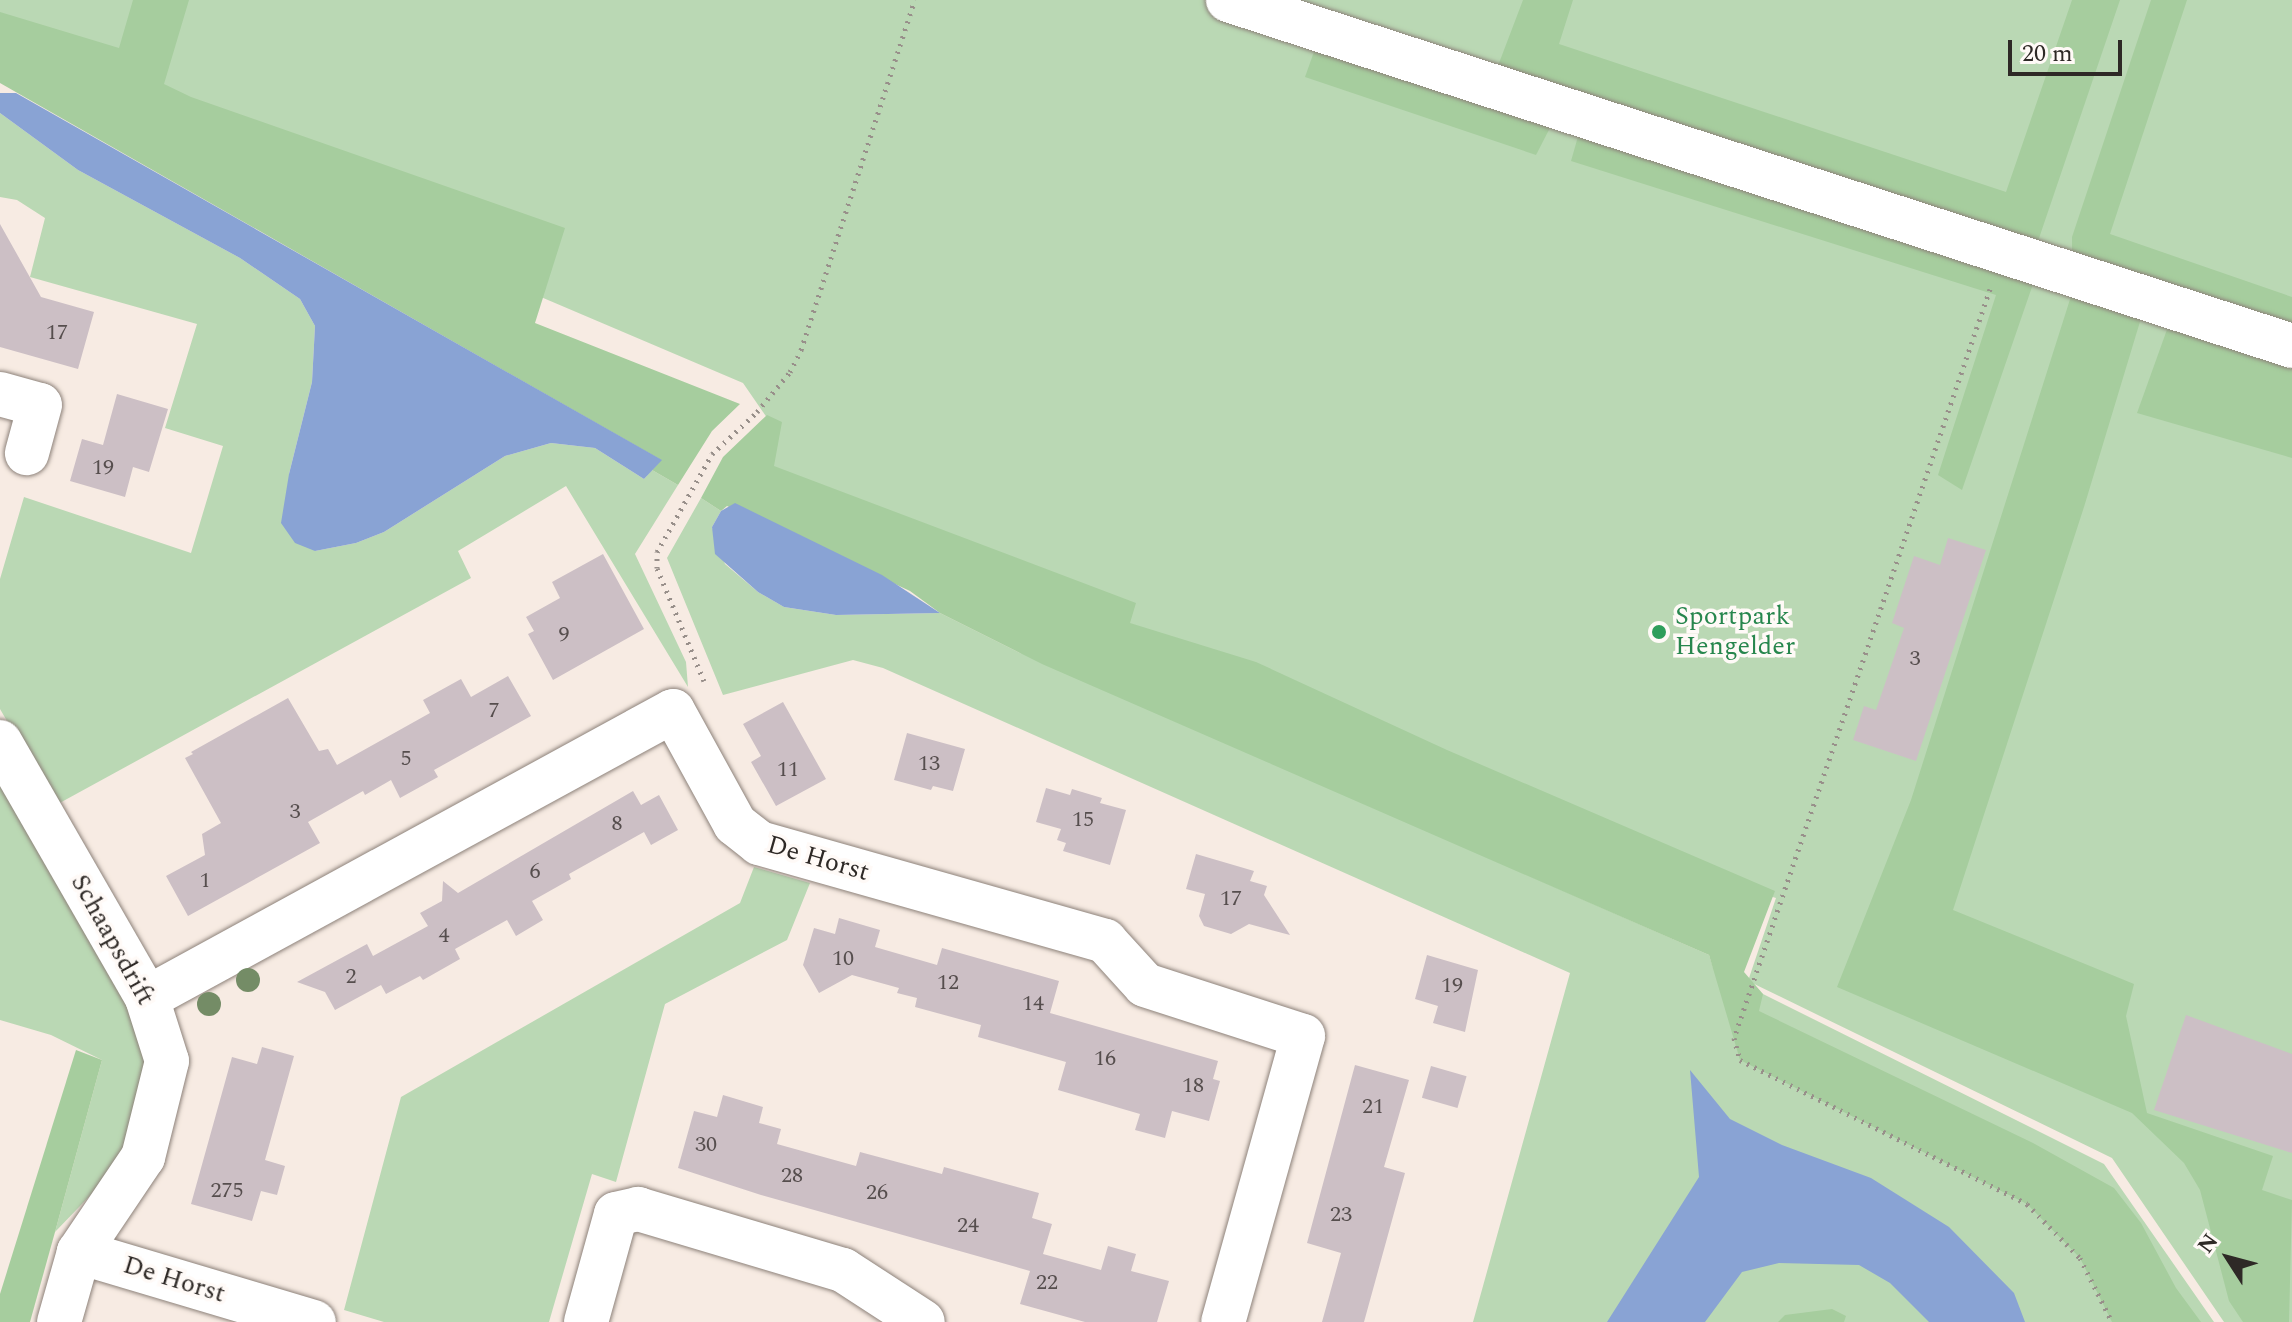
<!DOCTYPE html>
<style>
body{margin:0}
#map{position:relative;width:2292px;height:1322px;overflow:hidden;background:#f7ebe3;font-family:Spectral,serif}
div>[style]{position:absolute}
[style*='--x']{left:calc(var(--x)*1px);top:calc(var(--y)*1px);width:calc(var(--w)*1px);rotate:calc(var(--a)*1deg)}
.green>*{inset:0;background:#bad8b4}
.forest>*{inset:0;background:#a6cd9e}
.water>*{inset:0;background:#89a3d4}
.building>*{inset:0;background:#ccbfc5;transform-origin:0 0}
.path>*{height:5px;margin-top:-2.5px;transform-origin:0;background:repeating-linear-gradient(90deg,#988f8a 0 2px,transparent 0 8px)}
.roads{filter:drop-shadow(0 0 2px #8d827a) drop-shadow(0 0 2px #8d827a)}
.minor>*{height:44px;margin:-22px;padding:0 22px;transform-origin:22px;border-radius:22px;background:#fff}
.trees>*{width:24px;height:24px;margin:-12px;border-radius:50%;background:#748c66}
.dots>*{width:22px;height:22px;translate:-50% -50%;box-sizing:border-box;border:4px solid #fffaf7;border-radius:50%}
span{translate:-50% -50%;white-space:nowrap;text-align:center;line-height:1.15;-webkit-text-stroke:7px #fffaf7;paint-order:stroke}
.number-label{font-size:22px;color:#564e4e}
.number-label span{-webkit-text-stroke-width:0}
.leisure-label{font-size:26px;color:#27864d}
.left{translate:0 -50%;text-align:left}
.street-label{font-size:26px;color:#2e2926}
.north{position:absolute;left:2188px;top:1218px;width:80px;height:80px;-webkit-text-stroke:6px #fffaf7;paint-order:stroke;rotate:306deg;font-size:22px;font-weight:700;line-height:32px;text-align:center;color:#2e2926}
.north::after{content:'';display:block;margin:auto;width:28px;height:36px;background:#2e2926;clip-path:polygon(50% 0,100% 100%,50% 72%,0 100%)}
.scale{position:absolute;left:2008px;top:40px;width:114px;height:36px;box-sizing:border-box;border:4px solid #2e2926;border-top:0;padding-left:10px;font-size:24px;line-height:28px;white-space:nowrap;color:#2e2926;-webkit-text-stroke:6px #fffaf7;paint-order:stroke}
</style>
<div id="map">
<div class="green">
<i style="clip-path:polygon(0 0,2292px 0,2292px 1322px,2224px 1322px,2112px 1158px,1748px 981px,1776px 898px,1121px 696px,1709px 955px,1713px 967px,1763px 994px,2104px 1164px,2214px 1322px,1473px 1322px,1570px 973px,883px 668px,853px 660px,723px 695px,667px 558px,701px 498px,721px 511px,712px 527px,725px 564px,758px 592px,784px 607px,836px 615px,940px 613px,1022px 654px,757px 483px,774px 428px,743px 383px,0 67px)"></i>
<i style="clip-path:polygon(0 113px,78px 170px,240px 258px,300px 299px,315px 326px,312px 382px,289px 474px,315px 551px,356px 543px,384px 532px,505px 456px,551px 443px,595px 448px,644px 479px,652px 470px,678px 485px,635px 554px,686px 662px,688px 687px,566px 486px,458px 551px,471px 578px,56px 805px,0 709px,0 579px,24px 497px,191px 553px,223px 446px,165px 428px,197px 324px,30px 277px,45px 218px,17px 200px,0 197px)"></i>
<i style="clip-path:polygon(0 771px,156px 1058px,132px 1152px,55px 1232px,102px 1060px,51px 1035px,0 1020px)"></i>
<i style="clip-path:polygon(754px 867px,810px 883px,787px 940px,665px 1004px,616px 1182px,592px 1174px,549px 1322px,384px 1322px,344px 1310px,401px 1097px,740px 903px)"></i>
</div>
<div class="forest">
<i style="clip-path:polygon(133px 0,189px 0,164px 84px,191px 97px,565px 228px,535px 323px,740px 404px,712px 431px,678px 485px,652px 470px,661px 460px,0 83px,0 12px,119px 48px)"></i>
<i style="clip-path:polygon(1523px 0,1573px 0,1559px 44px,2006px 192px,2072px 0,2120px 0,2036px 247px,1496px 71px)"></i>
<i style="clip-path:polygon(2151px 0,2187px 0,2110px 234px,2292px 297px,2292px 331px,2072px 259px,2072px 237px)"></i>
<i style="clip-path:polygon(1315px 49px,1552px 124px,1536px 155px,1305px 77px)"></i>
<i style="clip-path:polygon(1579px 133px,2033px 284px,1962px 490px,1938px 475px,1996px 295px,1571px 161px)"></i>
<i style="clip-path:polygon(2072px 293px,2142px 315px,2084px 507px,1953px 910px,2134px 984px,2126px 1016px,2147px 1113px,2273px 1156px,2262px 1190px,2292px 1200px,2289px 1322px,2243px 1322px,2229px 1301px,2200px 1190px,2184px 1163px,2132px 1113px,1837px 987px,1911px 800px)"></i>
<i style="clip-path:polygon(2169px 324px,2292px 363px,2292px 458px,2137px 413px)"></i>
<i style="clip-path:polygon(767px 415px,782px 422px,774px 466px,1136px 603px,1130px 623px,1256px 662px,1447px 750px,1775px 891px,1744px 972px,1763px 994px,1759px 1011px,2033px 1143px,2114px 1188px,2141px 1223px,2176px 1288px,2201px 1322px,2112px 1322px,2080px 1258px,2027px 1204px,1740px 1060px,1709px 955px,1042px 664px,940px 613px,910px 591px,727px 506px,721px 511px,701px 498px,723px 457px)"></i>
<i style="clip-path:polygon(76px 1050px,102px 1060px,55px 1232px,30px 1322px,0 1322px,0 1294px)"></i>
<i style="clip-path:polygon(1832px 1309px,1846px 1316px,1844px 1322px,1778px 1322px,1785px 1315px)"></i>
</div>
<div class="water">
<i style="clip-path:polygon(0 93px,16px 93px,662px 460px,644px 479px,595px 448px,551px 443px,505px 456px,384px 532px,356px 543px,315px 551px,295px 543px,281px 523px,289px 474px,312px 382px,315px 326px,300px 299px,240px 258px,78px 170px,0 113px)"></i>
<i style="clip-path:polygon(735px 503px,882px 575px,940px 613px,836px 615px,784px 607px,758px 592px,715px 554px,712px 527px,721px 511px)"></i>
<i style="clip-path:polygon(1690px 1070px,1730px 1119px,1782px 1145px,1871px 1178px,1949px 1227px,2014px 1293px,2025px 1322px,1929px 1322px,1890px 1283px,1859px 1265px,1779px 1263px,1742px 1272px,1705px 1322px,1607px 1322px,1699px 1177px)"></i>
</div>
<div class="building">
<i style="clip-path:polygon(0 224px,41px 297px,94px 312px,78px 369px,0 347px)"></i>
<i style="clip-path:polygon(117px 394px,168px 409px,149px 472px,133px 467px,125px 497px,70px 481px,82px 439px,103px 445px)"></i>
<i style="clip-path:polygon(1948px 538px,1986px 550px,1916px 761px,1853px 740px,1864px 706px,1876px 710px,1904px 628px,1892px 623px,1914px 556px,1940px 565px)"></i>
<i style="clip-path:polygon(603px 554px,644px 629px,553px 680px,528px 634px,534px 631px,526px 617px,560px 598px,552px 582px)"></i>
<i style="clip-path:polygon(508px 676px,531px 716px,434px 770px,438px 777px,400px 798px,391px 780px,365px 795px,363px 791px,308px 822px,320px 843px,188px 916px,166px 876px,205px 855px,202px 834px,221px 823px,185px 758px,193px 754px,191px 752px,288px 698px,319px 751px,328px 749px,337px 765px,430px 713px,423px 700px,461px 679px,471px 697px)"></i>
<i style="clip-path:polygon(783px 702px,826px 779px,776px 806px,751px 762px,761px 756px,743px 724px)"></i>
<i style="clip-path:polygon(907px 733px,965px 749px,953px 791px,933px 786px,931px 790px,894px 780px)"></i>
<i style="clip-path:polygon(1046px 788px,1070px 795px,1072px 789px,1102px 798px,1100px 803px,1126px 810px,1110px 865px,1063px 851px,1066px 843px,1057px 840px,1061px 829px,1036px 822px)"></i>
<i style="clip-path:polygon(633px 791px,641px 805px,659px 795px,678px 830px,651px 845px,644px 832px,569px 874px,571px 879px,532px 901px,543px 920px,516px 936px,507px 920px,455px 949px,460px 959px,423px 980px,420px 976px,386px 994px,381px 985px,335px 1010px,325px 992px,297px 982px,367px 944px,373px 956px,428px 926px,420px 913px,442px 901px,443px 881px,458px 893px)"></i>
<i style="clip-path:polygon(1196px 854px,1254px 871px,1250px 881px,1267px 886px,1264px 895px,1290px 935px,1249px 924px,1231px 934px,1204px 926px,1199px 916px,1205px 894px,1186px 889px)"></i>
<i style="clip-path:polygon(839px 918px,880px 930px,875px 947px,937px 965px,942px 948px,1059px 981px,1050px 1013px,1218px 1061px,1213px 1079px,1220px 1081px,1209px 1121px,1172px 1111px,1165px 1138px,1135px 1130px,1140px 1114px,1058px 1090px,1066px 1062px,978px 1037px,981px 1025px,915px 1007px,917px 998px,897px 993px,899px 988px,852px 975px,819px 993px,803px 965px,814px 928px,835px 934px)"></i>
<i style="clip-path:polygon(1427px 955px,1478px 970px,1465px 1032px,1433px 1023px,1438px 1006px,1415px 999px)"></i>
<i style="clip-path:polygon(2186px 1015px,2292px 1054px,2292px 1153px,2154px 1110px)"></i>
<i style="clip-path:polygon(262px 1047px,294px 1056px,265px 1160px,285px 1166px,277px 1195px,261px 1191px,252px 1221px,191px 1204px,232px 1057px,257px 1064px)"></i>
<i style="clip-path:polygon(1355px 1065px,1409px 1080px,1384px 1167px,1405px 1173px,1364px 1322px,1322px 1322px,1341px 1253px,1307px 1243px)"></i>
<i style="left:1431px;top:1066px;width:37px;height:33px;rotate:16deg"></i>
<i style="clip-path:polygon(723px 1095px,763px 1107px,759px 1123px,781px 1129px,777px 1144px,856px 1166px,860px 1152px,942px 1174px,944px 1167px,1039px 1193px,1032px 1218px,1052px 1224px,1043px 1254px,1101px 1270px,1108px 1246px,1136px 1254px,1131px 1271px,1169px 1281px,1157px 1322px,1085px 1322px,1020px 1304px,1030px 1271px,761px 1195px,678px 1168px,694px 1111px,717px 1117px)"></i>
</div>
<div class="path">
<i style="--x:1990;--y:289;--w:792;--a:108.87"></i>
<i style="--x:1734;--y:1038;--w:23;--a:75"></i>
<i style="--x:1740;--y:1060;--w:321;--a:26.6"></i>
<i style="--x:2027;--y:1204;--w:76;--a:45.5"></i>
<i style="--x:2080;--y:1258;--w:72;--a:63.4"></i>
<i style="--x:704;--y:681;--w:122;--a:-112.6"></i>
<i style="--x:657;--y:568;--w:16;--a:-90"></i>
<i style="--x:657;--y:552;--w:112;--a:-60.7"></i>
<i style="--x:712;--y:454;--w:62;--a:-43"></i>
<i style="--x:757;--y:412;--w:52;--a:-50.5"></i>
<i style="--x:790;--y:372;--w:25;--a:-63"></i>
<i style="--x:801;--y:350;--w:368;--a:-72"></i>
</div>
<div class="roads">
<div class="minor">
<i style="--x:1228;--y:0;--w:1119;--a:18.01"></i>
<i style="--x:0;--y:394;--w:41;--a:15.4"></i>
<i style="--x:40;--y:405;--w:50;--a:105.2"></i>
<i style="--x:0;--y:742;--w:295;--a:60.1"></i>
<i style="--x:147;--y:998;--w:66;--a:72.4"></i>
<i style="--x:167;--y:1061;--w:99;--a:104"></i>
<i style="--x:143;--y:1157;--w:115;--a:124"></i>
<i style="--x:79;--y:1252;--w:73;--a:105.9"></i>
<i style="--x:147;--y:998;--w:599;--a:-28.62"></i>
<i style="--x:673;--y:711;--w:129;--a:61.2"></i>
<i style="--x:735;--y:824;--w:31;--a:38"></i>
<i style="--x:759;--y:843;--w:360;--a:15.8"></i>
<i style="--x:1105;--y:941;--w:59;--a:47.7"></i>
<i style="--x:1145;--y:985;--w:166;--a:17.9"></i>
<i style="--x:1303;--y:1036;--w:297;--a:105.6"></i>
<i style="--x:79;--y:1252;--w:245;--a:16.6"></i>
<i style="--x:586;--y:1322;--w:112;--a:-74.5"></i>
<i style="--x:616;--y:1214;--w:23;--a:-13"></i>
<i style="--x:638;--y:1209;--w:214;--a:16.6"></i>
<i style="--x:843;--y:1270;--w:95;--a:33"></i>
</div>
</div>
<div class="trees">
<i style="left:248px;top:980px"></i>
<i style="left:209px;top:1004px"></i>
</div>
<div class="dots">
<i style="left:1659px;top:632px;background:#2e9e5b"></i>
</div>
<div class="number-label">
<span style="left:57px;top:333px">17</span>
<span style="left:103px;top:468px">19</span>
<span style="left:564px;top:635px">9</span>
<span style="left:1915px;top:659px">3</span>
<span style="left:494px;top:711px">7</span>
<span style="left:406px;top:759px">5</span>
<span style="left:929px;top:764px">13</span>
<span style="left:788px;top:770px">11</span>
<span style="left:295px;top:812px">3</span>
<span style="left:1083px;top:820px">15</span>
<span style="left:617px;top:824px">8</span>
<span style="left:535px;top:872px">6</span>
<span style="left:205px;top:881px">1</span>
<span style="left:1231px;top:899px">17</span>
<span style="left:444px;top:936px">4</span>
<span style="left:843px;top:959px">10</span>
<span style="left:351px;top:977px">2</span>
<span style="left:948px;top:983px">12</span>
<span style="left:1452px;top:986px">19</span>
<span style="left:1033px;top:1004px">14</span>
<span style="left:1105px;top:1059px">16</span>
<span style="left:1193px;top:1086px">18</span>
<span style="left:1373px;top:1107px">21</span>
<span style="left:706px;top:1145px">30</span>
<span style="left:792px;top:1176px">28</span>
<span style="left:227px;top:1191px">275</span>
<span style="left:877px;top:1193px">26</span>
<span style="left:1341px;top:1215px">23</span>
<span style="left:968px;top:1226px">24</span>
<span style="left:1047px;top:1283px">22</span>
</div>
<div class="leisure-label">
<span class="left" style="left:1675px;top:632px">Sportpark<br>Hengelder</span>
</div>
<div class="street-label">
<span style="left:818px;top:859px;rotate:16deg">De Horst</span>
<span style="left:112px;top:940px;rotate:61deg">Schaapsdrift</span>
<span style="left:174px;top:1280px;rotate:17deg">De Horst</span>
</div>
<div class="north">N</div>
<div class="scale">20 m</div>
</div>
